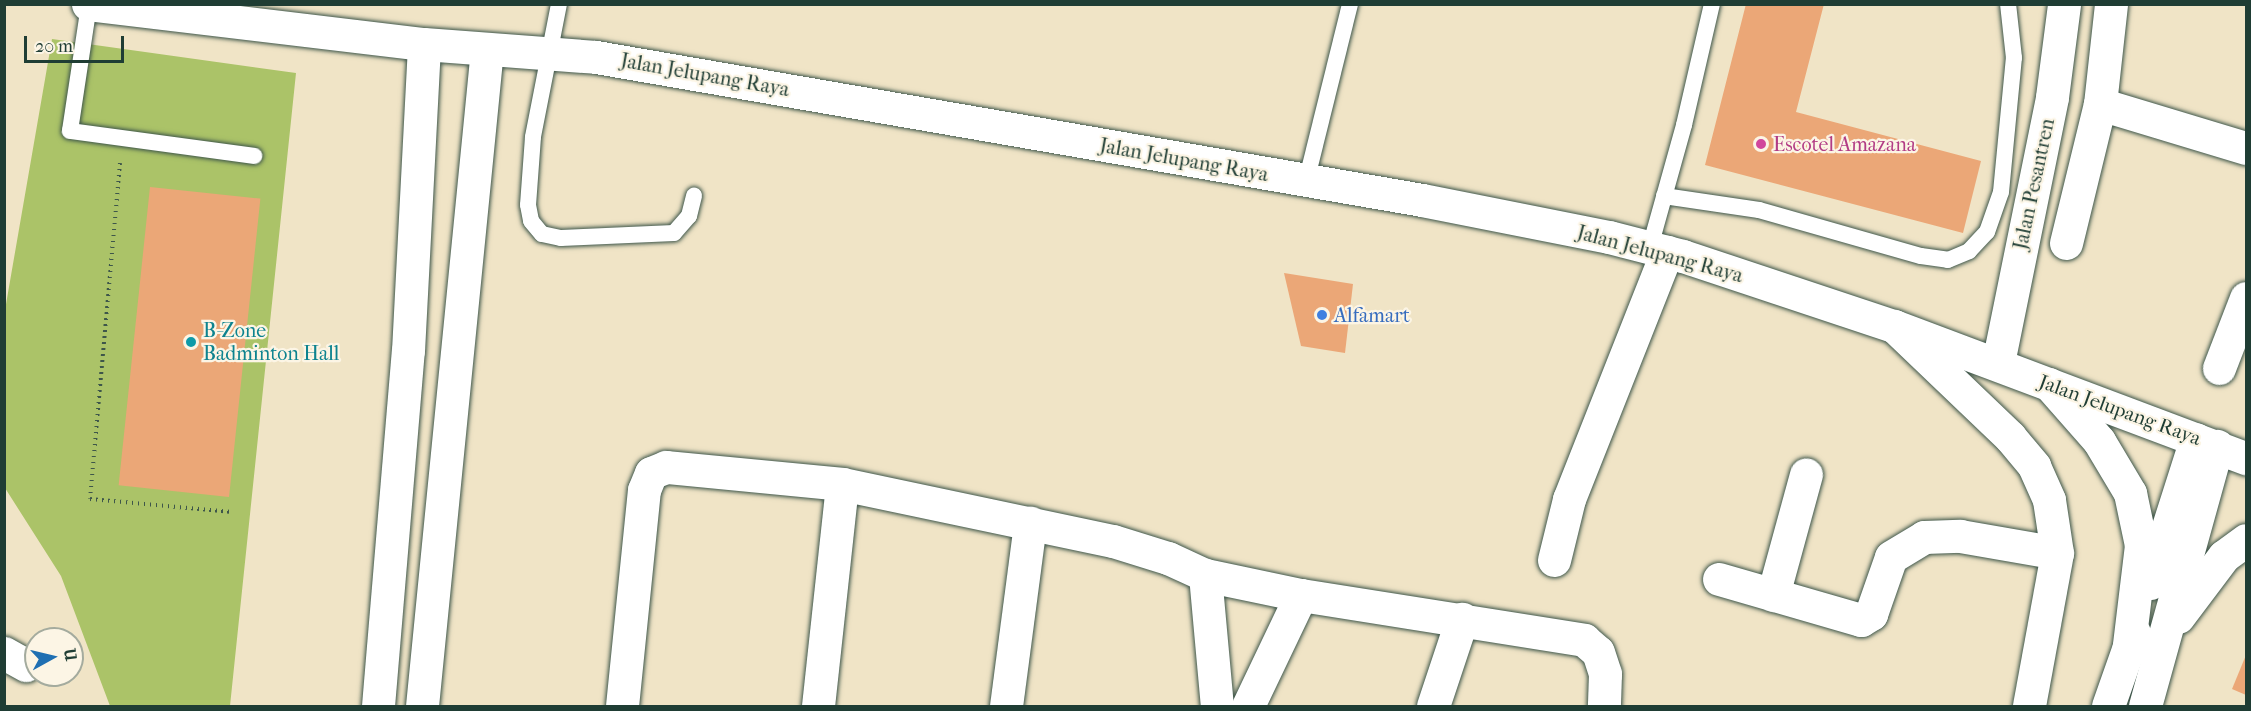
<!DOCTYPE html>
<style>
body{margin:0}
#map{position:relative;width:2251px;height:711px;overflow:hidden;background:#f0e4c6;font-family:"IM FELL French Canon",serif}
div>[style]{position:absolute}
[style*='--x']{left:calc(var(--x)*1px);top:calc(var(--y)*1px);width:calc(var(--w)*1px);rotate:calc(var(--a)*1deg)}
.green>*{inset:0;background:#abc368}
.building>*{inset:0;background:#eba777;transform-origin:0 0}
.path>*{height:4px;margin-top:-2px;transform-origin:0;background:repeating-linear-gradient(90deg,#3e564a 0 1.5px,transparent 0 6px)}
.roads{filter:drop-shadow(0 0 2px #3e564a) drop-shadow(0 0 2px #3e564a)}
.lane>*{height:16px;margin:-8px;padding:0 8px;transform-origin:8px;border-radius:8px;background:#fff}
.street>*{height:33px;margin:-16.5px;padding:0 16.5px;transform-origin:16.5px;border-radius:16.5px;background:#fff}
.secondary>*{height:33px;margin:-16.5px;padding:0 16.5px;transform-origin:16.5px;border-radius:16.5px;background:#fff}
.highway>*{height:33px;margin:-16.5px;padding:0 16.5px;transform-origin:16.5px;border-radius:16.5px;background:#fff}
.dots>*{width:16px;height:16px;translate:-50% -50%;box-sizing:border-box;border:3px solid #fcf5e5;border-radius:50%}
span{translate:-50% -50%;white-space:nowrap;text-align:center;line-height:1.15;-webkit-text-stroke:4.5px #fcf5e5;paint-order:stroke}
.street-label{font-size:20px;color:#1f3d34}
.hotel-label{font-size:20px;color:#b23c85}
.left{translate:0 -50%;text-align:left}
.shop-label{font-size:20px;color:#366cbe}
.culture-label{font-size:20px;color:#0d838f}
.frame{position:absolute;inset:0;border:6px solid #1f3d34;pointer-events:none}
.north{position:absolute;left:24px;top:627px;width:60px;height:60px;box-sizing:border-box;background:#fcf5e5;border:2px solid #a4ab9e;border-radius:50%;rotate:82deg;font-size:16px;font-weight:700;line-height:24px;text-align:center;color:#1f3d34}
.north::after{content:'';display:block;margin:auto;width:21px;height:27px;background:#1f6fb2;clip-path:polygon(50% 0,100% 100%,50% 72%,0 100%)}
.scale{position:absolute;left:24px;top:36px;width:100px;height:27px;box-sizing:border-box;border:3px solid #1f3d34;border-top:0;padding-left:8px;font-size:18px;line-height:21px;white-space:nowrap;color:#1f3d34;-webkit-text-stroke:4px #fcf5e5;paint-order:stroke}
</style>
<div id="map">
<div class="green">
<i style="clip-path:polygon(52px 39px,296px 73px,230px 706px,110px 706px,61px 576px,5px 488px,5px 310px)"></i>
</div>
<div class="building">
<i style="clip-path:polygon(1746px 4px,1824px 4px,1796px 112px,1981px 161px,1963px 233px,1705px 165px)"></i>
<i style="left:150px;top:187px;width:111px;height:300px;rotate:6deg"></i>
<i style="clip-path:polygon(1284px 273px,1353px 284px,1345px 353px,1301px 346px)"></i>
<i style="clip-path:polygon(2246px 655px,2246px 695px,2232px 689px)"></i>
</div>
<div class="path">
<i style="--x:120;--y:163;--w:337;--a:95.1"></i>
<i style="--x:90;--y:499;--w:143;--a:5.2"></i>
</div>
<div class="roads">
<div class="lane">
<i style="--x:559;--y:4;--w:136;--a:101.1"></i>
<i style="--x:533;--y:137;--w:68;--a:94.2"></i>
<i style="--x:528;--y:205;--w:16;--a:79"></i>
<i style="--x:531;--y:221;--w:17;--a:50"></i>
<i style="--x:542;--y:234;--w:19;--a:12"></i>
<i style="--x:561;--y:238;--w:113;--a:-2.5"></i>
<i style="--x:674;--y:233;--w:23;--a:-49"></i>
<i style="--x:689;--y:216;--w:21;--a:-76"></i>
<i style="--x:89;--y:5;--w:127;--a:98.6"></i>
<i style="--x:70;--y:131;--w:186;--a:7.7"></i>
<i style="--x:1306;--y:182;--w:183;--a:-76.1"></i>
<i style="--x:1664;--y:196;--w:96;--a:8.4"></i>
<i style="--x:1759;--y:210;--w:168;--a:15.9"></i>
<i style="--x:1921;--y:256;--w:27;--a:8"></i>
<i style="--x:1948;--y:260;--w:23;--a:-23"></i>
<i style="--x:1969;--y:251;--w:26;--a:-47"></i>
<i style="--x:1987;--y:232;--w:42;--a:-70.7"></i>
<i style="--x:2001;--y:192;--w:135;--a:-84.5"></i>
<i style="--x:2014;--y:58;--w:54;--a:-96.3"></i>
<i style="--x:1650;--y:247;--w:127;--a:-74.4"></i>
<i style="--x:1684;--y:125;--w:124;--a:-77"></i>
</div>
<div class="street">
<i style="--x:2100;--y:104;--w:101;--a:-83.7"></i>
<i style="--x:2066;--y:243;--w:143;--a:-76.3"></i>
<i style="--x:2100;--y:104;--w:152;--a:16.8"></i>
<i style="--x:1894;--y:326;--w:161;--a:43.7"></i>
<i style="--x:2010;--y:437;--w:38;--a:50"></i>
<i style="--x:2034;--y:466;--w:37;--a:66"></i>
<i style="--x:2049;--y:500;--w:54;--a:81.4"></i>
<i style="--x:2057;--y:553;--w:156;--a:100.4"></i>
<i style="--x:2219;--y:368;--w:75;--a:-68.9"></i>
<i style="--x:1554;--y:560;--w:63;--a:-76.2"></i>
<i style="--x:1569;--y:499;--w:266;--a:-68.4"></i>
<i style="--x:1205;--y:575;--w:132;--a:84.8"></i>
<i style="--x:1719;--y:579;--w:148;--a:16.1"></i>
<i style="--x:1861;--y:620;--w:12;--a:-31"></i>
<i style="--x:1871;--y:614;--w:60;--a:-70.7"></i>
<i style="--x:1891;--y:557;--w:39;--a:-31"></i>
<i style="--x:1924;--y:537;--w:36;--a:-2"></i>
<i style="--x:1960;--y:536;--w:98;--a:9.9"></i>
<i style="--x:1773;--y:595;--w:125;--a:-74.7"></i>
<i style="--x:4;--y:653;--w:25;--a:29"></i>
<i style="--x:378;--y:706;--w:356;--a:-85.2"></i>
<i style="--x:408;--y:351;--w:307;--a:-87"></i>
<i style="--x:422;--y:706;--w:660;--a:-84.35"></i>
<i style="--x:622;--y:706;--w:217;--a:-84.2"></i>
<i style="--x:644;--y:490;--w:18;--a:-68"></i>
<i style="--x:651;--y:473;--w:16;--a:-22"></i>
<i style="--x:666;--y:467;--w:177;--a:5.5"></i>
<i style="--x:842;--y:484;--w:277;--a:11.9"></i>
<i style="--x:1113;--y:541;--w:58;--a:17.2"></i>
<i style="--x:1168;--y:558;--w:41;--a:24.7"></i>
<i style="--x:1205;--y:575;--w:98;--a:11.8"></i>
<i style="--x:1301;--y:595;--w:287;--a:9"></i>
<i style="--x:1584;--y:640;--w:18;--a:41"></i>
<i style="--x:1598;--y:652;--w:23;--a:72"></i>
<i style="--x:1605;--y:674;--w:32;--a:92"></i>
<i style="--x:818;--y:706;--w:223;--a:-83.8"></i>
<i style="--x:1006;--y:706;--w:185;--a:-82.5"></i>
<i style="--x:1248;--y:706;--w:123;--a:-64.5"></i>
<i style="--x:1433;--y:706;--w:92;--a:-71.6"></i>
</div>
<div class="secondary">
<i style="--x:88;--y:4;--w:338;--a:6.8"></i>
<i style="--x:424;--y:44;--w:172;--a:4.3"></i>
<i style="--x:596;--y:57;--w:838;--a:9.82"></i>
<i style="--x:1422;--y:200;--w:191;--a:11.2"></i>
<i style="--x:1609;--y:237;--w:76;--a:14.4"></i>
<i style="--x:1683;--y:256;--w:222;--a:18.4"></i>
<i style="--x:1894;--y:326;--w:376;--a:20.6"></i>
<i style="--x:1998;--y:363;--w:271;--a:-78.5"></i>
<i style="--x:2052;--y:97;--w:94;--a:-82.6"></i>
</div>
<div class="highway">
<i style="--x:2049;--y:384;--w:76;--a:48.7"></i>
<i style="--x:2099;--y:441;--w:61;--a:59.2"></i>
<i style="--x:2130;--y:493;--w:53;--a:78.1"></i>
<i style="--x:2141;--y:545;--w:108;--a:96.9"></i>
<i style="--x:2150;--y:583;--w:151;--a:-72.3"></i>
<i style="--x:2178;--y:617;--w:76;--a:-53"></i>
<i style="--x:2224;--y:556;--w:27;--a:-36"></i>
<i style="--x:2108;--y:706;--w:78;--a:-70.6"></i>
<i style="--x:2145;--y:706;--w:270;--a:-74.5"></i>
</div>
</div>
<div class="dots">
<i style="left:1761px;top:144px;background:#d1479c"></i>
<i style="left:1322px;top:315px;background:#3f7fe0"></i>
<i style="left:191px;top:342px;background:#0f9aa8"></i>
</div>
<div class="street-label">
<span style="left:705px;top:75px;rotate:10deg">Jalan Jelupang Raya</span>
<span style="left:1184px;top:160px;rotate:10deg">Jalan Jelupang Raya</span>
<span style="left:2034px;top:184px;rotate:-78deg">Jalan Pesantren</span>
<span style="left:1660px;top:254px;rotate:15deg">Jalan Jelupang Raya</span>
<span style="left:2120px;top:410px;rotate:20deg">Jalan Jelupang Raya</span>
</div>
<div class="hotel-label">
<span class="left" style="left:1773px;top:144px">Escotel Amazana</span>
</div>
<div class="shop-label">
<span class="left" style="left:1334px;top:315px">Alfamart</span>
</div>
<div class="culture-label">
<span class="left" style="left:203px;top:342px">B-Zone<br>Badminton Hall</span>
</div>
<div class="frame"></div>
<div class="north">U</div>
<div class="scale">20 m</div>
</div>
